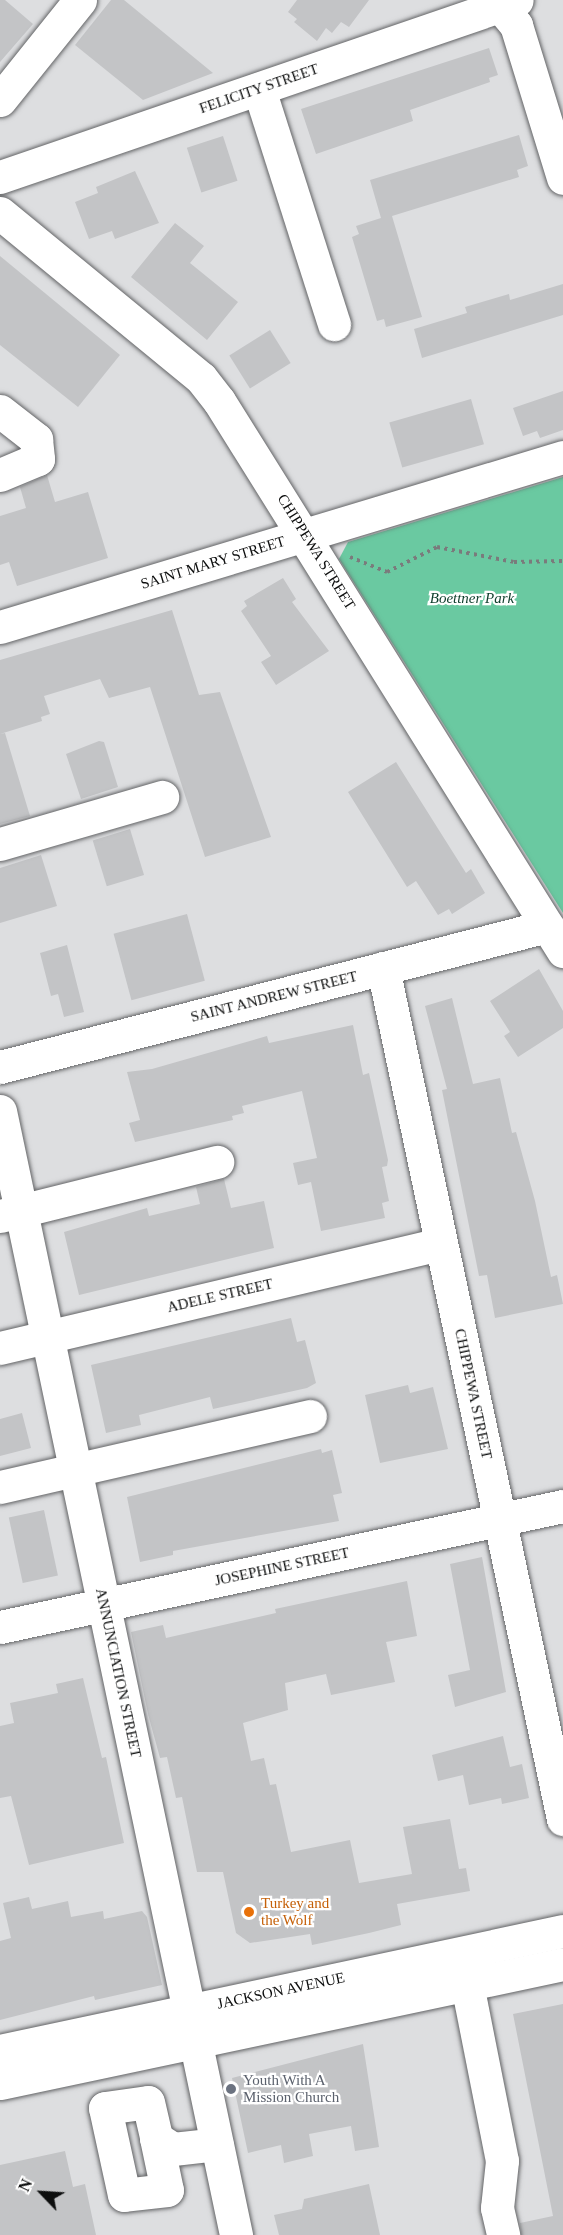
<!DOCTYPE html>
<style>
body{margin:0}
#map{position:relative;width:563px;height:2235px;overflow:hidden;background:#dddee0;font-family:"Times New Roman",serif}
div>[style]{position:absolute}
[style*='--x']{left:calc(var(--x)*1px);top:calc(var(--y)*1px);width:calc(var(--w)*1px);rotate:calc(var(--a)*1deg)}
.green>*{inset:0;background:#6ac9a1}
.building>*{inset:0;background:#c3c4c6;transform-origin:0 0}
.path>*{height:4px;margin-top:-2px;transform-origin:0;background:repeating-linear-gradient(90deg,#7a7b7c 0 3px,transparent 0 7.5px)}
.roads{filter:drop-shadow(0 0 2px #636466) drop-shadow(0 0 2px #636466)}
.minor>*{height:33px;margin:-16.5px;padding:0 16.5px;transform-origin:16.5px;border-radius:16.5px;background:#fff}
.dots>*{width:16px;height:16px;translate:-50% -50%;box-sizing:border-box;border:3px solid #fff;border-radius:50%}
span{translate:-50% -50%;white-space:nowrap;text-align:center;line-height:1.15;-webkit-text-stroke:4.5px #fff;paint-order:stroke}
.street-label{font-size:15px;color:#0d0e0e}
.park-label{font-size:15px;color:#0d3d2b;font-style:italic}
.food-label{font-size:15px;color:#c56008}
.left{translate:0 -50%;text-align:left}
.worship-label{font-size:15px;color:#5b616d}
.north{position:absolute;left:12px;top:2163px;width:60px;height:60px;-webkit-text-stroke:4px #fff;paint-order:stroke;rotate:295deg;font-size:16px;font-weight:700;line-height:24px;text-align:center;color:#0d0e0e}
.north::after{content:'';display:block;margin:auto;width:21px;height:27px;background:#0d0e0e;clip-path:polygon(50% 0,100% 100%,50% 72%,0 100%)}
</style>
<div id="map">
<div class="green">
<i style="clip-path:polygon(563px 477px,563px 913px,339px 559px,348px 542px)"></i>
</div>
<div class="building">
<i style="clip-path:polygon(0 0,5px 0,33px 24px,0 62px)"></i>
<i style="clip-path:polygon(111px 0,124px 0,213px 73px,143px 100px,75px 45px)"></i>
<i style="clip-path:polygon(297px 0,369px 0,349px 27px,341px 22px,332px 33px,326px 28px,317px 41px,294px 22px,297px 19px,288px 12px)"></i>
<i style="clip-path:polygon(489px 48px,498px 75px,489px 78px,490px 82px,410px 110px,413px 121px,316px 154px,301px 109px)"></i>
<i style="clip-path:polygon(519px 135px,528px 166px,517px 170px,519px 177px,392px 216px,422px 317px,386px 327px,384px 319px,377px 321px,352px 237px,359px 234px,356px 226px,381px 218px,370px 180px)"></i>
<i style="left:223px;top:136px;width:47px;height:38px;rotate:72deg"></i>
<i style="clip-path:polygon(135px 171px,159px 223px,115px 239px,112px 231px,89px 239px,75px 202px,98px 193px,96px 187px)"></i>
<i style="clip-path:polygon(175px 223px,204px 246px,190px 263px,238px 302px,207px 340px,131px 277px)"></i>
<i style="clip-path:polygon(0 256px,120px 355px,78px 407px,0 345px)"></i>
<i style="clip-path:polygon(563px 284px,563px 315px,422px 358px,414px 329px,467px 313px,465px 307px,509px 294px,510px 300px)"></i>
<i style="left:270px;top:330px;width:39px;height:48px;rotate:58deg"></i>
<i style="clip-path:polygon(563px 391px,563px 430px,540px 438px,537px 431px,523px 436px,513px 408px)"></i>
<i style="left:471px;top:399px;width:47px;height:85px;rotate:74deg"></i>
<i style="clip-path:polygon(47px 475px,55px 502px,88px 492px,108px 558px,17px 586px,9px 562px,0 565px,0 516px,26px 508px,20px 487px)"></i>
<i style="clip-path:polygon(283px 578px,296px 599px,292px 602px,329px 651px,276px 685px,261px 662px,271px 656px,241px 611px,247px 606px,244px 601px)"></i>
<i style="clip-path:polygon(172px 610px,199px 695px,220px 692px,271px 837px,205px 857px,150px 687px,109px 698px,100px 679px,44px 696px,50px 714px,41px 717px,42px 721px,0 734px,5px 733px,30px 816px,0 824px,0 660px)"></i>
<i style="clip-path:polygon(99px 741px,104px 742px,118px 787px,81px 799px,66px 754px)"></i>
<i style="clip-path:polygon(396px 762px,466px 873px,471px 869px,485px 893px,452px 914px,449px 909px,438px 915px,416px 881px,407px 887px,348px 792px)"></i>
<i style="left:130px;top:829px;width:48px;height:39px;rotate:73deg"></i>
<i style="clip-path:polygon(41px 855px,57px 906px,0 923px,0 868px)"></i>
<i style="left:187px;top:914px;width:69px;height:76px;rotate:75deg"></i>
<i style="clip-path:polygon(67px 945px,84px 1012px,64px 1017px,58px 994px,51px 996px,40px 953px)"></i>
<i style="clip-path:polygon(539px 969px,563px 1011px,563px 1028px,518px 1057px,504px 1036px,510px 1032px,490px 1001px)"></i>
<i style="clip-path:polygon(452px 998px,473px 1084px,500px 1078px,512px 1133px,516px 1132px,535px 1201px,551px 1277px,557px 1275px,563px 1304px,495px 1318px,487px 1275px,479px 1276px,442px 1090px,447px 1089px,425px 1006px)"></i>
<i style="clip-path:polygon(353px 1025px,363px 1075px,369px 1073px,388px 1160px,387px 1166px,382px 1167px,389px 1201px,382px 1203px,385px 1218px,321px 1231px,311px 1182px,298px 1185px,293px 1163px,317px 1158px,302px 1091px,242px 1106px,244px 1113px,232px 1116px,233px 1120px,135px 1142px,129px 1123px,140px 1120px,127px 1072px,152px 1069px,267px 1036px,269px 1043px)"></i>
<i style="clip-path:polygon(224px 1179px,231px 1208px,264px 1201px,274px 1248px,79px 1295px,64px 1232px,147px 1208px,149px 1216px,200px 1204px,196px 1187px)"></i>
<i style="clip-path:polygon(291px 1318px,297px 1342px,305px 1340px,316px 1383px,307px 1388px,213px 1409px,210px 1397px,139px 1415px,141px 1425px,106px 1433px,91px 1365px)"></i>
<i style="clip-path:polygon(408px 1385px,410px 1393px,433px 1387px,448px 1449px,380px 1463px,365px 1395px)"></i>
<i style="clip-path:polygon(22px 1413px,31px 1448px,0 1456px,0 1419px)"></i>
<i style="clip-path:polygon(321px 1449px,322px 1453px,332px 1450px,342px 1493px,333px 1495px,339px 1521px,173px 1551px,173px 1555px,140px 1562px,127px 1497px)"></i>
<i style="left:44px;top:1510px;width:67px;height:36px;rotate:78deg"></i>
<i style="clip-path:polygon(482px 1557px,506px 1692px,455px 1707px,448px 1675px,470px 1670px,450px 1564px)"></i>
<i style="clip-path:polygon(407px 1581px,417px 1636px,386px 1642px,395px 1682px,331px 1695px,326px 1674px,285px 1683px,288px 1710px,243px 1723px,251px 1761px,264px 1758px,270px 1785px,276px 1784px,291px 1852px,350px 1840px,359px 1883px,412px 1874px,403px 1827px,450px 1819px,459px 1869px,466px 1868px,470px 1891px,397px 1904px,401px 1925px,369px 1933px,312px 1945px,310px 1934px,250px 1943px,236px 1933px,223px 1872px,197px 1872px,182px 1797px,176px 1798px,167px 1757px,160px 1758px,148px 1714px,131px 1632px,163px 1625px,166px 1638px,276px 1613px,275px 1609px)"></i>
<i style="clip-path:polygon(83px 1678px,102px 1758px,106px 1757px,124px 1843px,29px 1865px,11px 1796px,0 1798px,0 1726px,14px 1723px,10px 1703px,58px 1693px,56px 1684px)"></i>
<i style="clip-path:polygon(503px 1736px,510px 1767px,522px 1764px,529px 1798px,502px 1804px,501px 1798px,469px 1805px,463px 1775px,438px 1781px,432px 1755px)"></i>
<i style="clip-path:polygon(29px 1897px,32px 1909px,68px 1901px,71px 1917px,103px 1911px,104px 1919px,142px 1911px,147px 1917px,162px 1985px,95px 2000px,94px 1996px,0 2020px,0 1941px,11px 1938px,3px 1903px)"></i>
<i style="clip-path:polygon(563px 2004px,563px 2235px,521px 2235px,520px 2223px,553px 2216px,513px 2014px)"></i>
<i style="clip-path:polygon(363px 2044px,379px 2147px,355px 2151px,351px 2126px,309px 2134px,313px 2156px,284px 2163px,281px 2145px,248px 2153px,232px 2078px)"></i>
<i style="clip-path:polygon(65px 2151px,73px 2187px,85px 2184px,96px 2235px,0 2235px,0 2165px)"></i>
<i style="clip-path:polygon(369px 2184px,380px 2235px,279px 2235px,274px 2215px,302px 2209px,304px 2199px)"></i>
</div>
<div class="path">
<i style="--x:350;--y:557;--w:40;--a:22"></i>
<i style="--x:387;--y:572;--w:56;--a:-26.6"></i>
<i style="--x:437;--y:547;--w:78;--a:11"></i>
<i style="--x:514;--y:562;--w:49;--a:-1.2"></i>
</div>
<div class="roads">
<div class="minor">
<i style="--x:495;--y:0;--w:33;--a:50"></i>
<i style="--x:516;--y:25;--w:160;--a:72.9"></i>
<i style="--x:259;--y:89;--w:247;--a:72.3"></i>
<i style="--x:0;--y:100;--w:128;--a:-51.3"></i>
<i style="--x:0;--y:177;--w:546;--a:-18.9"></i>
<i style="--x:0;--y:213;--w:260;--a:39.4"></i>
<i style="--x:201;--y:378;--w:29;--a:52"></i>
<i style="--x:219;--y:401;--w:649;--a:57.98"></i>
<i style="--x:0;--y:411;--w:46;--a:37.9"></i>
<i style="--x:36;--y:439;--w:20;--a:84"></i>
<i style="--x:38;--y:459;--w:41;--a:157.2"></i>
<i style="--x:0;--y:627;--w:588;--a:-16.8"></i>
<i style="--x:0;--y:844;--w:169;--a:-16.2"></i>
<i style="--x:383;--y:968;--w:870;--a:78.06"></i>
<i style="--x:0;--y:1067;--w:565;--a:-14.45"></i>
<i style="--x:0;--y:1111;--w:1149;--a:78.14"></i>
<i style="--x:0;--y:1216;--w:224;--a:-14"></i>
<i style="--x:0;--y:1348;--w:452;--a:-13.3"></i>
<i style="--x:0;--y:1487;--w:318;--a:-12.9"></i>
<i style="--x:0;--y:1627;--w:576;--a:-12.13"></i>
<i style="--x:467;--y:1984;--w:180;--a:78.8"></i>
<i style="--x:502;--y:2161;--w:47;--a:96.1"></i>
<i style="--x:497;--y:2208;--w:28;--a:77"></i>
<i style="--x:0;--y:2051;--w:576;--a:-12.03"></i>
<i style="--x:0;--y:2083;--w:575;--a:-11.93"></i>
<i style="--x:156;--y:2138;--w:53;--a:78.1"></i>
<i style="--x:167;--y:2190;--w:43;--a:173.4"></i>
<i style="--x:124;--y:2195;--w:89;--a:-102.3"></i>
<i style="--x:105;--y:2108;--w:43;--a:-7.9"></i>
<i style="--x:148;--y:2102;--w:37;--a:77"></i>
<i style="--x:156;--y:2138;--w:20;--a:33"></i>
<i style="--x:173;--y:2149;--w:44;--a:-6.5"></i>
</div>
</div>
<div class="dots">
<i style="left:249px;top:1912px;background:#e8710a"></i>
<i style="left:231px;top:2089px;background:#6b7280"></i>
</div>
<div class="street-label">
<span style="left:259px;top:89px;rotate:-19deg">FELICITY STREET</span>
<span style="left:316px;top:552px;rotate:58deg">CHIPPEWA STREET</span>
<span style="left:213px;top:563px;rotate:-17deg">SAINT MARY STREET</span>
<span style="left:274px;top:997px;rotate:-14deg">SAINT ANDREW STREET</span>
<span style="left:220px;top:1296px;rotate:-13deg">ADELE STREET</span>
<span style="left:473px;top:1394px;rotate:78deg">CHIPPEWA STREET</span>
<span style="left:282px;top:1567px;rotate:-12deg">JOSEPHINE STREET</span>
<span style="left:118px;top:1673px;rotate:78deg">ANNUNCIATION STREET</span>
<span style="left:281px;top:1991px;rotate:-12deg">JACKSON AVENUE</span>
</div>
<div class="park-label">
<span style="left:472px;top:599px">Boettner Park</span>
</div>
<div class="food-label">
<span class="left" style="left:261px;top:1912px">Turkey and<br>the Wolf</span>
</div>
<div class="worship-label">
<span class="left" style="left:243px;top:2089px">Youth With A<br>Mission Church</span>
</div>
<div class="north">N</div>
</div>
